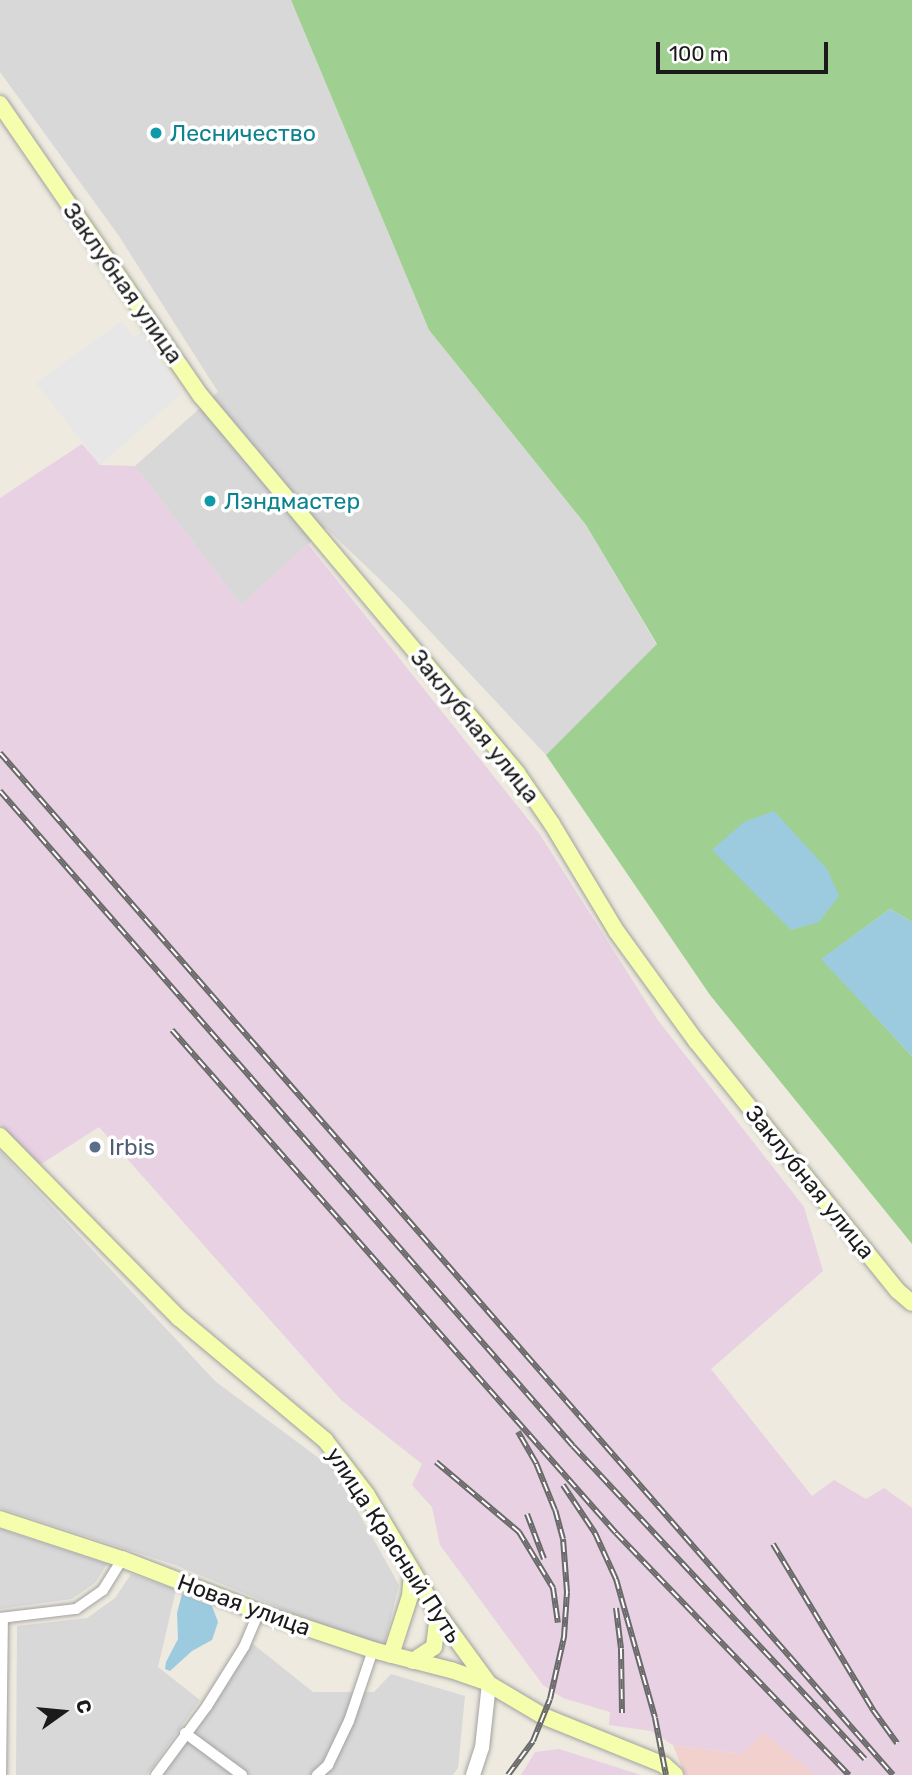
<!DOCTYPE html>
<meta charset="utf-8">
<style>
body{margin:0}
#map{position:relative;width:912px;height:1775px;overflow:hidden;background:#eeeadf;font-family:Rubik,sans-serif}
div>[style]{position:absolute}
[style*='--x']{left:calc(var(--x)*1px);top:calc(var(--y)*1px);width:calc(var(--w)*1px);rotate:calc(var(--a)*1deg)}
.residential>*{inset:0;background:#d9d8d8}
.commercial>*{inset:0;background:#f1d0cd}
.industrial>*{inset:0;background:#e7d1e2}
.forest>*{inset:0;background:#9fd091}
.parking>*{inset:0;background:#e7e7e7}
.water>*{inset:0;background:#9ccbdf}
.roads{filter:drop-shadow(0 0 2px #a2a2a2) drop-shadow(0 0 2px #a2a2a2)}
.minor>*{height:10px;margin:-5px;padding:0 5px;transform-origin:5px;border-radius:5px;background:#fff}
.tertiary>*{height:14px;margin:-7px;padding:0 7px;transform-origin:7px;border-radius:7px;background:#fff}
.secondary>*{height:16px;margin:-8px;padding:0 8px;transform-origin:8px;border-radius:8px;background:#f4fead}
.rail>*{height:6px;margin-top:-3px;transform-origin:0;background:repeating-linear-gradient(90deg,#fff 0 10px,#696969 0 20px);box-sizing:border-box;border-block:2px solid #696969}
.dots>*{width:19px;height:19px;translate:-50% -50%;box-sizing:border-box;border:4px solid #fff;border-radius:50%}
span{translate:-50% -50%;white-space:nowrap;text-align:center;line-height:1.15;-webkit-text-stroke:7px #fff;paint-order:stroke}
.culture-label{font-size:23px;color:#0d838f}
.left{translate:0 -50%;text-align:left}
.street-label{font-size:23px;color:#1b1b1b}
.service-label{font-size:23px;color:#4e5e75}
.north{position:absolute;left:28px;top:1677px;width:70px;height:70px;-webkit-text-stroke:5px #fff;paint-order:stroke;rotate:75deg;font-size:19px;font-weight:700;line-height:28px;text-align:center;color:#1b1b1b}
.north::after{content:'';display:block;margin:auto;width:24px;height:32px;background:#1b1b1b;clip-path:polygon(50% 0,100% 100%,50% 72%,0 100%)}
.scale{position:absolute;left:656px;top:42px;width:172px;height:32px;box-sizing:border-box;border:4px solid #1b1b1b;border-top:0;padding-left:9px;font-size:21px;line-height:24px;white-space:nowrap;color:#1b1b1b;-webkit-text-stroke:5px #fff;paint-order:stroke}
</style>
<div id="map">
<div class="residential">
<i style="clip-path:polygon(0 0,291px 0,429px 330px,586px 525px,657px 645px,546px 755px,396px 595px,326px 528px,241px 605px,135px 466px,218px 392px,119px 236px,0 72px)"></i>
<i style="clip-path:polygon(0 1151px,216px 1382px,335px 1470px,399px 1585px,383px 1650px,175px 1565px,0 1508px)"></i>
<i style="clip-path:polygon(0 1529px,107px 1564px,95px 1583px,72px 1599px,0 1609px)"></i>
<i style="clip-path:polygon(131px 1574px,176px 1590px,158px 1667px,200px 1700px,147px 1775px,16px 1775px,17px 1626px,87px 1618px,115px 1598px)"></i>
<i style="clip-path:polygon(253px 1644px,313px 1692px,374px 1692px,391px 1674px,465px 1696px,458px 1768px,453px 1775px,162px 1775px)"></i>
</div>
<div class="commercial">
<i style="clip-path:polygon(764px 1732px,816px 1775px,685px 1775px,673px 1745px,740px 1754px)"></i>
</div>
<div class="industrial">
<i style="clip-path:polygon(82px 444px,100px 465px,135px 466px,241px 605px,308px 544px,539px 833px,657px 1019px,804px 1207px,823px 1271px,711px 1369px,812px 1496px,834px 1480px,866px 1499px,884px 1488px,912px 1508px,912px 1775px,816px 1775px,764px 1733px,741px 1754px,673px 1745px,651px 1731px,609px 1725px,610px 1712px,563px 1698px,543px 1685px,440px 1545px,432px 1507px,412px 1485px,422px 1464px,341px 1400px,99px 1127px,38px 1166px,0 1124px,0 498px)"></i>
<i style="clip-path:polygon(559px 1749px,641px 1775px,521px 1775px,535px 1752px)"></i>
</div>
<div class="forest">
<i style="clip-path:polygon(291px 0,912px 0,912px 922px,890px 909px,822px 959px,912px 1056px,912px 1244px,710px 995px,546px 755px,657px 644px,586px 525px,429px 330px)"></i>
</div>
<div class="parking">
<i style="clip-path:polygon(122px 321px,133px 337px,141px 333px,182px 393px,100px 465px,36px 383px)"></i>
</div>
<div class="water">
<i style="clip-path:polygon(774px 811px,827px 869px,839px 896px,819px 922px,791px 930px,712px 850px,744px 822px)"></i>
<i style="clip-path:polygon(890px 909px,912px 922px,912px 1056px,821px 959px)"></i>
<i style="clip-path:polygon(182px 1594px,212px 1606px,218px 1622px,212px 1640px,192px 1651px,170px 1671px,165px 1669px,166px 1662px,178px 1639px,177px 1613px)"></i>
</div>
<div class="roads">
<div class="minor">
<i style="--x:0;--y:1618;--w:77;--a:-6.8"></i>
<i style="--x:76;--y:1609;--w:33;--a:-35"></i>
<i style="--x:103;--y:1590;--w:36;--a:-58"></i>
<i style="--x:185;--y:1733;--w:71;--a:36.4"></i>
<i style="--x:1;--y:1775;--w:157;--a:-89.3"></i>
<i style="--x:156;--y:1775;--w:86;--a:-53.5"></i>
<i style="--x:207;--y:1706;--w:70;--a:-57.9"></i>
<i style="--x:244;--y:1647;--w:38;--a:-67"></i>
<i style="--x:317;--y:1775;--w:15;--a:-42"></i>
<i style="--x:328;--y:1765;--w:49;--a:-64.5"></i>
<i style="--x:349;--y:1721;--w:75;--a:-71.3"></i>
</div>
<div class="tertiary">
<i style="--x:473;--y:1775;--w:28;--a:-72"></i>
<i style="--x:482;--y:1748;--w:64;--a:-83.8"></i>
</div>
<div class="secondary">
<i style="--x:0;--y:104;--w:354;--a:55.5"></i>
<i style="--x:201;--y:396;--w:492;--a:50"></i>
<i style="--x:517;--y:773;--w:62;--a:55.5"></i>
<i style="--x:552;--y:824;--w:126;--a:59"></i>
<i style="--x:617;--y:932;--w:135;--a:54.1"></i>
<i style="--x:696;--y:1041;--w:321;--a:51.1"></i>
<i style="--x:898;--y:1291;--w:18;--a:41"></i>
<i style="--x:0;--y:1136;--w:255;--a:45.5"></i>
<i style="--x:179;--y:1318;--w:190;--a:39.9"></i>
<i style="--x:325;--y:1440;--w:69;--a:52.6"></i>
<i style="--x:367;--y:1495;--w:139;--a:59.2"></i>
<i style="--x:438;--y:1614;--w:87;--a:53.9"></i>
<i style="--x:489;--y:1684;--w:63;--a:30.7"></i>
<i style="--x:543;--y:1716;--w:131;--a:22"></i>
<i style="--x:664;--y:1765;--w:15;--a:42"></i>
<i style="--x:0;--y:1519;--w:128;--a:18.2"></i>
<i style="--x:122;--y:1559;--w:147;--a:21.1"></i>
<i style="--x:259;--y:1612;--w:120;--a:18.4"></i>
<i style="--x:373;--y:1650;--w:81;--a:14.4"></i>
<i style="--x:451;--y:1670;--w:39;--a:19"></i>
<i style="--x:391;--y:1655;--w:62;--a:-72.1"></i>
<i style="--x:410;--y:1596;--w:24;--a:-85"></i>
<i style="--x:413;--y:1661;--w:25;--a:-34"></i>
<i style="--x:434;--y:1647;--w:33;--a:-83"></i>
</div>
</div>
<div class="rail">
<i style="--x:0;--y:753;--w:1357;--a:48.85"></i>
<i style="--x:0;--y:791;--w:870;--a:48.82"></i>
<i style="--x:573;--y:1446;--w:428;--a:47"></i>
<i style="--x:172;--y:1030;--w:671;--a:48.57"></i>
<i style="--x:616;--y:1533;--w:336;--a:46.1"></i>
<i style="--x:436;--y:1462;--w:109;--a:40.1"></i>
<i style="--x:519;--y:1532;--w:66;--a:58.7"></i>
<i style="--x:553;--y:1588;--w:35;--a:82"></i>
<i style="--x:563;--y:1485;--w:58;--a:56.3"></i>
<i style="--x:595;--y:1533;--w:51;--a:65.5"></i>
<i style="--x:616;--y:1579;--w:144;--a:74.3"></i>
<i style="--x:655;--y:1718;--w:58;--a:79.1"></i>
<i style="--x:527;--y:1514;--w:48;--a:69.3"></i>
<i style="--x:773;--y:1544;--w:194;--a:58.9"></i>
<i style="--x:873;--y:1710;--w:41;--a:54"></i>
<i style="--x:616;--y:1608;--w:41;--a:83"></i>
<i style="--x:621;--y:1649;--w:64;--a:89.1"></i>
<i style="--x:508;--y:1775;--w:42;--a:-53.7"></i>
<i style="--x:533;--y:1741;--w:45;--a:-68"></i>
<i style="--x:550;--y:1699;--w:64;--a:-77.3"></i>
<i style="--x:564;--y:1637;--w:45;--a:-86.2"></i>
<i style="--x:567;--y:1592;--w:53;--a:-94.3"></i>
<i style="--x:563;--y:1539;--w:30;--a:-105"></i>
<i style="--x:555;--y:1510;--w:51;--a:-112"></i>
<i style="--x:536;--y:1463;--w:36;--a:-120"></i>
</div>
<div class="dots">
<i style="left:156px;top:133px;background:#0f9aa8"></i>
<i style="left:210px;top:501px;background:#0f9aa8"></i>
<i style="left:95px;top:1147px;background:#5c6f8a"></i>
</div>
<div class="culture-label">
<span class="left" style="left:170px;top:133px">Лесничество</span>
<span class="left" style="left:224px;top:501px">Лэндмастер</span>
</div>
<div class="street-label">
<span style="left:123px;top:283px;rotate:55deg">Заклубная улица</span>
<span style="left:475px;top:726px;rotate:51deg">Заклубная улица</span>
<span style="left:810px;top:1182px;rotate:51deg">Заклубная улица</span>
<span style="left:394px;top:1545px;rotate:57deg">улица Красный Путь</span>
<span style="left:244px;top:1605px;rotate:20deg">Новая улица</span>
</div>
<div class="service-label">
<span class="left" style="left:109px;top:1147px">Irbis</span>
</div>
<div class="north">С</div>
<div class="scale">100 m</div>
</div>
